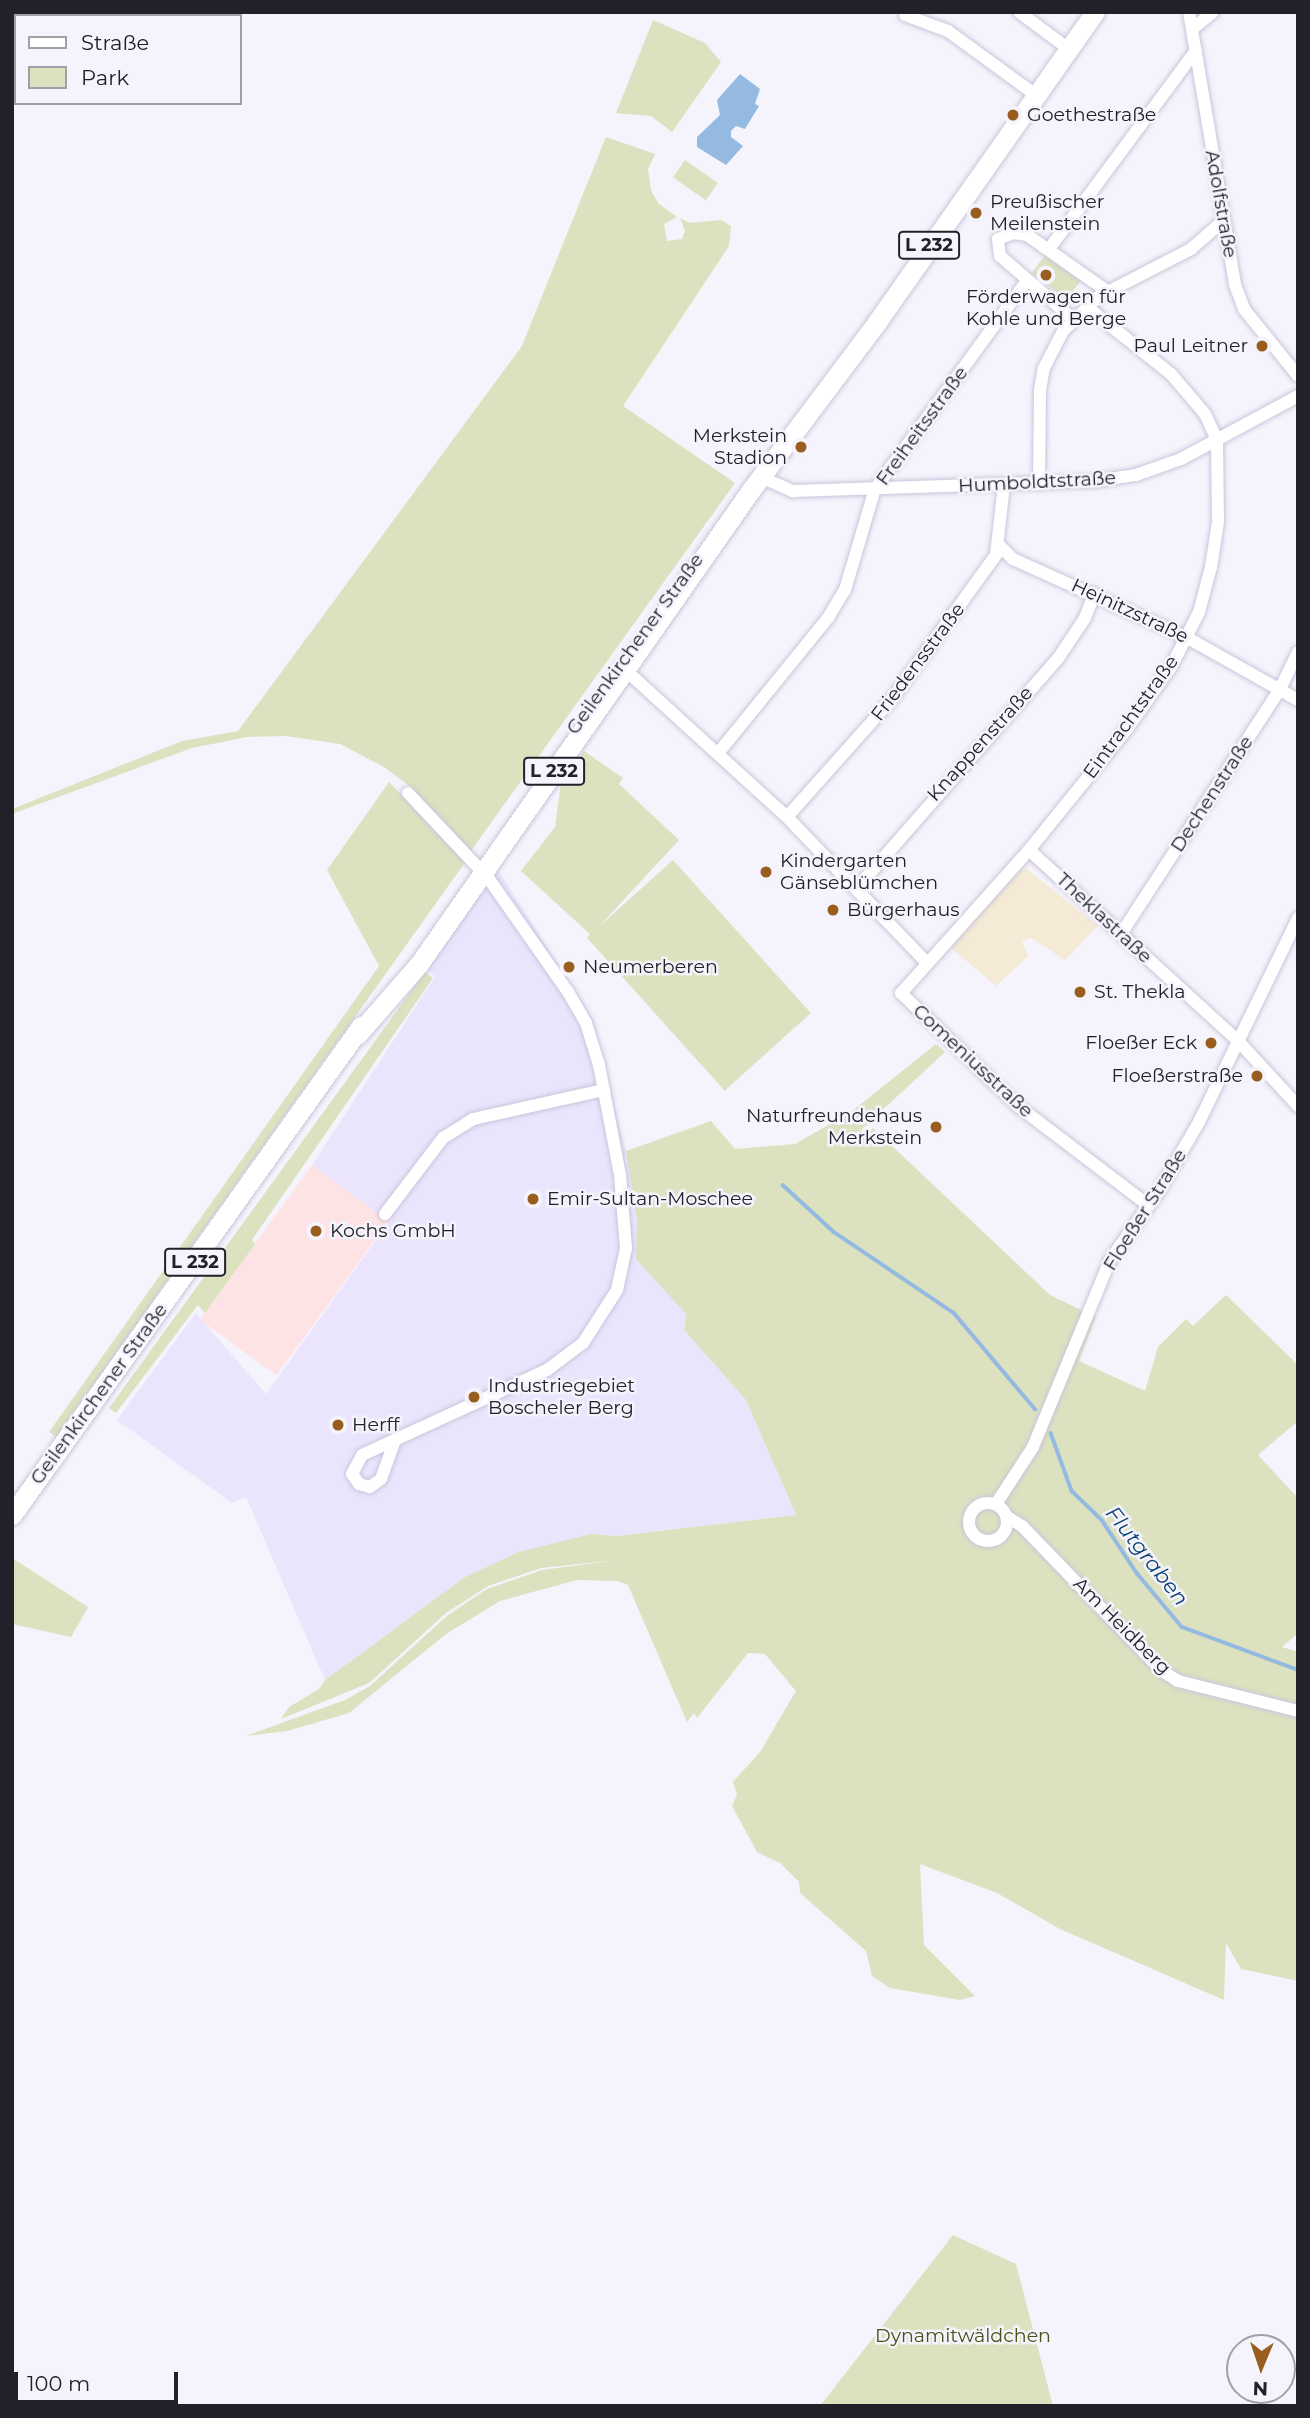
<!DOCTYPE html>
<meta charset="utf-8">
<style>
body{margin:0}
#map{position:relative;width:1310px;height:2418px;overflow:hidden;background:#f5f3fc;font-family:Montserrat,sans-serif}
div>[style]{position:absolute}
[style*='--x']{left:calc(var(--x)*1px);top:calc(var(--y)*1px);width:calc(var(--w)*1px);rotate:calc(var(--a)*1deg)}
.commercial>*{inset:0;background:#fee3e4;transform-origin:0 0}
.built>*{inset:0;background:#eae5fd}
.education>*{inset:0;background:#f4ead5}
.green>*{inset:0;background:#dce2bf;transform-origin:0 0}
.water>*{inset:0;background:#95bae1}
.stream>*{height:3.5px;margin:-1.75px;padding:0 1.75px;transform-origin:1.75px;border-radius:1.75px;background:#95bae1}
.roads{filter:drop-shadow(0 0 2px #cac5db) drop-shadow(0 0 2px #cac5db)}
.street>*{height:12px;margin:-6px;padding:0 6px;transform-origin:6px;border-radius:6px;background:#fff}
.street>.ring{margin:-6px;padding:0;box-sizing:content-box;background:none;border:12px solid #fff;border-radius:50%}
.primary>*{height:19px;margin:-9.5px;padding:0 9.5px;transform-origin:9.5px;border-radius:9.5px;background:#fff}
.dots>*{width:19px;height:19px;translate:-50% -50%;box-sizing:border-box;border:4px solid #f5f3fc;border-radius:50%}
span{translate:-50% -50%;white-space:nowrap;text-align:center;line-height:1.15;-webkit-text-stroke:5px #f5f3fc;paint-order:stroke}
.shield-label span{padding:2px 5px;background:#f5f3fc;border:2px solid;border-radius:5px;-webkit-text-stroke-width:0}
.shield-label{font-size:18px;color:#222028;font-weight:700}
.poi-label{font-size:19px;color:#222028}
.left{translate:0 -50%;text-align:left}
.right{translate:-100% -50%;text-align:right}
.street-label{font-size:19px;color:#222028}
.park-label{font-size:19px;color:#4b5017}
.water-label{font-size:21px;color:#0a4272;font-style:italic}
.frame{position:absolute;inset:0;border:14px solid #222028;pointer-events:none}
.legend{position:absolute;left:14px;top:14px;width:228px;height:91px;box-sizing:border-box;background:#f5f3fc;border:2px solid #a19fa7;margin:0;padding:9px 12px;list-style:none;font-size:21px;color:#222028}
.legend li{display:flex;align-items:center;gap:14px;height:35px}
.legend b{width:35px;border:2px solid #a19fa7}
.north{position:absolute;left:1226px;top:2334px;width:70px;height:70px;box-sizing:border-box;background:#f5f3fc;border:2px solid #a19fa7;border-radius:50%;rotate:182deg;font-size:19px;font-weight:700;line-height:28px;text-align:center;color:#222028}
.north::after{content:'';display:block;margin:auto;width:24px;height:32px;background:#995e1e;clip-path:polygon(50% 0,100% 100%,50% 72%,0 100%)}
.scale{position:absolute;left:14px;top:2372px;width:164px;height:32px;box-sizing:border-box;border:4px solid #222028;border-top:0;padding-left:9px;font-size:21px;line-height:24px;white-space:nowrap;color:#222028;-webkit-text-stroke:5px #f5f3fc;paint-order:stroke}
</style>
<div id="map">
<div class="commercial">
<i style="left:312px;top:1165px;width:95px;height:191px;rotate:36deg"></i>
</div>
<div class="built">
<i style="clip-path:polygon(498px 870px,593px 1019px,626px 1151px,638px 1224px,686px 1311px,684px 1330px,746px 1400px,796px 1515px,617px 1536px,591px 1534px,465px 1577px,325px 1680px,246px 1497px,232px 1503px,117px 1420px,196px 1313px,266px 1394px,389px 1222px,312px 1165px,435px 977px,426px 969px)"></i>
</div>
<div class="education">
<i style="clip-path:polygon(1027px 869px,1098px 926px,1065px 960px,1031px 938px,1022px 941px,1028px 956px,996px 986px,949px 946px,1019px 870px)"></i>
</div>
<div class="green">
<i style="clip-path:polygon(653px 20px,705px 43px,721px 62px,672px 132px,651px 116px,616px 113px)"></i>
<i style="clip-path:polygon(606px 137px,655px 154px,648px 169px,651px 190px,658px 203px,677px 217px,664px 224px,667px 241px,682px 239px,685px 231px,680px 218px,690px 223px,721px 220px,731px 226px,729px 246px,623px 406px,735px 483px,470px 852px,411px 787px,384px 767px,340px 744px,286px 736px,247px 737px,192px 748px,12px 814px,12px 809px,182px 741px,238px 731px,522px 346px)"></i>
<i style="left:685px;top:160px;width:40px;height:21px;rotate:35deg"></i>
<i style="left:1045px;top:255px;width:44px;height:23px;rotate:36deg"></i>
<i style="clip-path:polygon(584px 751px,623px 778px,619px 784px,679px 840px,591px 935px,521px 871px,555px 827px,561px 782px)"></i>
<i style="clip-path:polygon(389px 782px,466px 861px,56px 1437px,49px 1432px,379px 966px,327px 870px)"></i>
<i style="left:673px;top:860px;width:206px;height:116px;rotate:48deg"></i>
<i style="clip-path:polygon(425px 972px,433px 978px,252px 1240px,255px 1244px,205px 1313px,198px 1305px,116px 1413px,109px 1408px)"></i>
<i style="clip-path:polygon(936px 1044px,945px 1052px,861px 1130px,867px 1135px,873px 1128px,1050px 1295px,1096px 1317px,1079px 1361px,1145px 1391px,1158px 1347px,1186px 1319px,1193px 1326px,1226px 1295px,1298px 1365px,1298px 1421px,1258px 1455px,1298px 1498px,1298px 1633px,1282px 1647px,1298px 1652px,1298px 1981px,1241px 1969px,1226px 1943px,1224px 2000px,1060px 1929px,997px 1893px,920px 1864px,924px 1945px,975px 1996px,960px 2000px,890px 1988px,872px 1976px,866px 1951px,800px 1893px,799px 1882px,780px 1863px,757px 1852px,732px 1806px,737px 1795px,733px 1782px,760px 1752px,796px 1691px,765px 1654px,748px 1653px,697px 1718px,694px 1713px,687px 1722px,628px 1585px,618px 1581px,577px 1580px,500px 1601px,446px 1634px,349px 1713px,287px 1731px,246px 1736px,345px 1700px,370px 1686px,448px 1615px,487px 1589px,542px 1570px,618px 1560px,541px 1568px,488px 1586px,446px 1613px,369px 1683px,281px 1719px,289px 1707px,319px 1689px,325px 1680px,465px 1577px,519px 1552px,591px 1534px,617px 1536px,796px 1515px,746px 1400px,684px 1330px,686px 1314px,636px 1259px,637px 1220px,626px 1151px,711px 1121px,735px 1149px,795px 1144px,851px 1112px)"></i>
<i style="clip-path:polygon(12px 1558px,88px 1607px,71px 1637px,12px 1624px)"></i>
<i style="clip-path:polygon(953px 2235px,1016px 2264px,1053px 2406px,820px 2406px)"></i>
</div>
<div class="water">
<i style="clip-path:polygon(740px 74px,760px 89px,755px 104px,759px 106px,745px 129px,736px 126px,731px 131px,731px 137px,743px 146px,726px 165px,697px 147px,697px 137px,720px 115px,717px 100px)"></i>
</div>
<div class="stream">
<i style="--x:783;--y:1185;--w:69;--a:42.7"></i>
<i style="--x:834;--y:1232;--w:145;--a:34"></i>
<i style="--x:954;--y:1313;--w:126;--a:49.8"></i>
<i style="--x:1051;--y:1433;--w:62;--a:70.1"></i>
<i style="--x:1072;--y:1491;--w:42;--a:44"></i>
<i style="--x:1102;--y:1520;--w:64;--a:56.6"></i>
<i style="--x:1137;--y:1573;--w:70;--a:50.2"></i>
<i style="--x:1182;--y:1627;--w:124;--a:20.3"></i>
</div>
<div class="roads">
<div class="street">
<i style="--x:1019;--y:12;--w:64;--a:36.7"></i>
<i style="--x:1189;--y:12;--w:277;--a:80.4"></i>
<i style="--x:1235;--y:285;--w:26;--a:69"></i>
<i style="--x:1244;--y:309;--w:86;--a:51.1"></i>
<i style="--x:905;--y:15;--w:46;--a:20.4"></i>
<i style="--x:948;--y:31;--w:110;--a:36.1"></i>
<i style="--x:1192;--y:29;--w:27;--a:-39"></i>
<i style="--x:1049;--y:249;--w:247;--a:-53.5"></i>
<i style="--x:1087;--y:307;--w:107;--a:38.6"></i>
<i style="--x:1171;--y:374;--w:52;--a:49.6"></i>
<i style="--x:1205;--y:414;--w:29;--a:65"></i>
<i style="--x:1217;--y:440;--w:82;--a:89.3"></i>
<i style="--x:1218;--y:522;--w:46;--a:98.8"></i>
<i style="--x:1211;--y:567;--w:47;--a:104.9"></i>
<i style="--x:1199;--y:612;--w:62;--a:117"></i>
<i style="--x:1171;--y:667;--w:76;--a:125.4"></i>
<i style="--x:1127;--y:729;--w:156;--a:129"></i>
<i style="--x:1029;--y:850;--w:192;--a:131.8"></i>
<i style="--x:901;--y:993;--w:163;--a:44"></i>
<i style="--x:1018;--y:1106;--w:163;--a:37.3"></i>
<i style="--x:1074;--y:320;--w:98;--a:-139.1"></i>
<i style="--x:1000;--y:256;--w:17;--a:-97"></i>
<i style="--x:998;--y:239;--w:17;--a:-21"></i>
<i style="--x:1014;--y:233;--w:13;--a:9"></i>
<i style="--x:1027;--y:235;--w:98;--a:35"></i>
<i style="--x:761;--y:477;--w:35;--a:24"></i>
<i style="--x:793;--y:491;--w:304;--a:-1.9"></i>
<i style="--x:1097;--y:481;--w:39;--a:-9"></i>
<i style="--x:1136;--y:475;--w:48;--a:-19.6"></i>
<i style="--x:1181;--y:459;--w:133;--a:-28.3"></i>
<i style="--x:1039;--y:484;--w:94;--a:-89.4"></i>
<i style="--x:1040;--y:390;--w:22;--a:-80"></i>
<i style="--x:1044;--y:368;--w:42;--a:-62.8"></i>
<i style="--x:1063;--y:331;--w:49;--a:-44.2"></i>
<i style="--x:1098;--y:297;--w:105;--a:-27.3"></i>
<i style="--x:1191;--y:249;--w:44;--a:-41.3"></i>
<i style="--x:999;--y:545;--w:20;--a:45"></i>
<i style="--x:1013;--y:559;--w:190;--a:24.3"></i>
<i style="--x:1186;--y:637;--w:129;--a:29.4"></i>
<i style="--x:621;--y:666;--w:224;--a:42.3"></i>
<i style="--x:787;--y:817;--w:199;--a:46.2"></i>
<i style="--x:719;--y:752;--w:173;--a:-50.9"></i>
<i style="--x:828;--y:618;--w:33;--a:-59"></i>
<i style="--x:845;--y:590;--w:105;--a:-73.5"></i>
<i style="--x:875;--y:489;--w:256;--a:-53.9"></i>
<i style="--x:787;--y:817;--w:158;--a:-48.3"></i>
<i style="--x:892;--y:699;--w:178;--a:-54.2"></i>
<i style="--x:996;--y:555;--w:70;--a:-83.5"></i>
<i style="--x:1029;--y:850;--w:286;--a:42.4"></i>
<i style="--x:1240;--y:1043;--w:86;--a:47.4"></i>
<i style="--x:857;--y:888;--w:307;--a:-48.8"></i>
<i style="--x:1059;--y:657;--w:47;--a:-56.3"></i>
<i style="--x:1085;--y:618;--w:26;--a:-69"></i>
<i style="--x:1121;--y:934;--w:292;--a:-57"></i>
<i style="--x:1280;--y:689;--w:41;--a:-64.1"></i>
<i style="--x:385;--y:1214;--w:96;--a:-52.7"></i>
<i style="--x:443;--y:1138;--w:36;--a:-32"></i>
<i style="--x:473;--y:1119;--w:134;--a:-12.5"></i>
<i style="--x:395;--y:1440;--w:41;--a:109.7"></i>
<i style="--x:381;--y:1479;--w:14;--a:144"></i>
<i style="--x:370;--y:1487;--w:11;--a:-165"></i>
<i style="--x:359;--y:1484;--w:12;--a:-125"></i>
<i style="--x:352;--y:1474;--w:21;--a:-62"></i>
<i style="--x:362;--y:1455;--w:204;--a:-24.7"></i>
<i style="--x:547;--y:1370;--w:45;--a:-36.9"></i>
<i style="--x:583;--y:1343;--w:63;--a:-57.3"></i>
<i style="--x:617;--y:1290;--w:43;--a:-77.9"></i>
<i style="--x:626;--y:1248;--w:73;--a:-94.7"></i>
<i style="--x:620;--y:1175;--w:112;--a:-100.8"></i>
<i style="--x:599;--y:1065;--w:44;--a:-107.2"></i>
<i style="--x:586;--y:1023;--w:36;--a:-120"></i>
<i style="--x:568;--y:992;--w:138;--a:-125"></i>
<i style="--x:489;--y:879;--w:118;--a:-133.3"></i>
<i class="ring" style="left:969px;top:1503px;width:26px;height:26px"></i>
<i style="--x:996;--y:1504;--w:68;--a:-57"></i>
<i style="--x:1033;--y:1447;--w:202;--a:-67.6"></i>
<i style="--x:1110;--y:1260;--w:85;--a:-54.6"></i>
<i style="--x:1159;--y:1191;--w:80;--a:-59.9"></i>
<i style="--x:1199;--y:1122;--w:227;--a:-64.1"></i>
<i style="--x:1006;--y:1516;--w:19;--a:32"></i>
<i style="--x:1022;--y:1526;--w:200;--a:46"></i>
<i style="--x:1161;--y:1670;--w:20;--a:33"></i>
<i style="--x:1178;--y:1681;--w:124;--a:14"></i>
</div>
<div class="primary">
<i style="--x:357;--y:1035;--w:94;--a:-48.9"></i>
<i style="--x:419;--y:964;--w:579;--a:-54.99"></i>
<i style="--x:751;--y:490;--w:210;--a:-53.1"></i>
<i style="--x:877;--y:322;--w:379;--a:-54.9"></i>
<i style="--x:12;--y:1515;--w:601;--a:-54.48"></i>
</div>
</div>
<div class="dots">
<i style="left:1013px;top:115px;background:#995e1e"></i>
<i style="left:976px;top:213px;background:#995e1e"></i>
<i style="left:1046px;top:275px;background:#995e1e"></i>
<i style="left:1262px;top:346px;background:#995e1e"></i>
<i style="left:801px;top:447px;background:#995e1e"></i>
<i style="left:766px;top:872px;background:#995e1e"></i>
<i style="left:833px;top:910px;background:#995e1e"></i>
<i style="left:569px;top:967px;background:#995e1e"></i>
<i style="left:1080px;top:992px;background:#995e1e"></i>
<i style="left:1211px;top:1043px;background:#995e1e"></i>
<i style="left:1257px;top:1076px;background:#995e1e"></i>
<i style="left:936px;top:1127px;background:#995e1e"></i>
<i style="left:533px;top:1199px;background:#995e1e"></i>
<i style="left:316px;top:1231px;background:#995e1e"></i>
<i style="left:474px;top:1397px;background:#995e1e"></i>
<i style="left:338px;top:1425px;background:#995e1e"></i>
</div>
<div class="shield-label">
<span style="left:929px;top:245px">L 232</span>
<span style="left:554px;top:771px">L 232</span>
<span style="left:195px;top:1262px">L 232</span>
</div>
<div class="poi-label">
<span class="left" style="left:1027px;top:115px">Goethestraße</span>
<span class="left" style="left:990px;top:213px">Preußischer<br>Meilenstein</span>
<span style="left:1046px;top:308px">Förderwagen für<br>Kohle und Berge</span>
<span class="right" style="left:1248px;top:346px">Paul Leitner</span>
<span class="right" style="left:787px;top:447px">Merkstein<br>Stadion</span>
<span class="left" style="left:780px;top:872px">Kindergarten<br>Gänseblümchen</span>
<span class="left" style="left:847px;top:910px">Bürgerhaus</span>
<span class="left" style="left:583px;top:967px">Neumerberen</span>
<span class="left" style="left:1094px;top:992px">St. Thekla</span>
<span class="right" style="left:1197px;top:1043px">Floeßer Eck</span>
<span class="right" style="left:1243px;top:1076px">Floeßerstraße</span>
<span class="right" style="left:922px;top:1127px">Naturfreundehaus<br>Merkstein</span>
<span class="left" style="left:547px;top:1199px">Emir-Sultan-Moschee</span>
<span class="left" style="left:330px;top:1231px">Kochs GmbH</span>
<span class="left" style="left:488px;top:1397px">Industriegebiet<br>Boscheler Berg</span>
<span class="left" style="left:352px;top:1425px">Herff</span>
</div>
<div class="street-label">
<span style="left:1221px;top:204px;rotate:80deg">Adolfstraße</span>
<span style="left:922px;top:426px;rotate:-54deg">Freiheitsstraße</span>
<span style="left:1037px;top:482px;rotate:-3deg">Humboldtstraße</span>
<span style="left:1130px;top:611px;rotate:25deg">Heinitzstraße</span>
<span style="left:635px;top:644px;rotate:-54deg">Geilenkirchener Straße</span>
<span style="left:918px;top:662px;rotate:-53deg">Friedensstraße</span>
<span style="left:1131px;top:717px;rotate:-54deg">Eintrachtstraße</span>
<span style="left:980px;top:744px;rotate:-48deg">Knappenstraße</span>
<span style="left:1212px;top:794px;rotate:-57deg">Dechenstraße</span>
<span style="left:1104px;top:918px;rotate:43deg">Theklastraße</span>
<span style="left:973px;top:1061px;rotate:43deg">Comeniusstraße</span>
<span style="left:1145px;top:1210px;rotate:-58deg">Floeßer Straße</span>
<span style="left:99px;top:1394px;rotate:-54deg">Geilenkirchener Straße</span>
<span style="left:1122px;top:1626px;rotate:45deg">Am Heidberg</span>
</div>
<div class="park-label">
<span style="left:963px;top:2336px">Dynamitwäldchen</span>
</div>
<div class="water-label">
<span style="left:1147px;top:1556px;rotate:52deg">Flutgraben</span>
</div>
<div class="frame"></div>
<ul class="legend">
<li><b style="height:9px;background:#fff"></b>Straße</li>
<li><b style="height:19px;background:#dce2bf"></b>Park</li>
</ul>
<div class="north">N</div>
<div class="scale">100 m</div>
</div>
